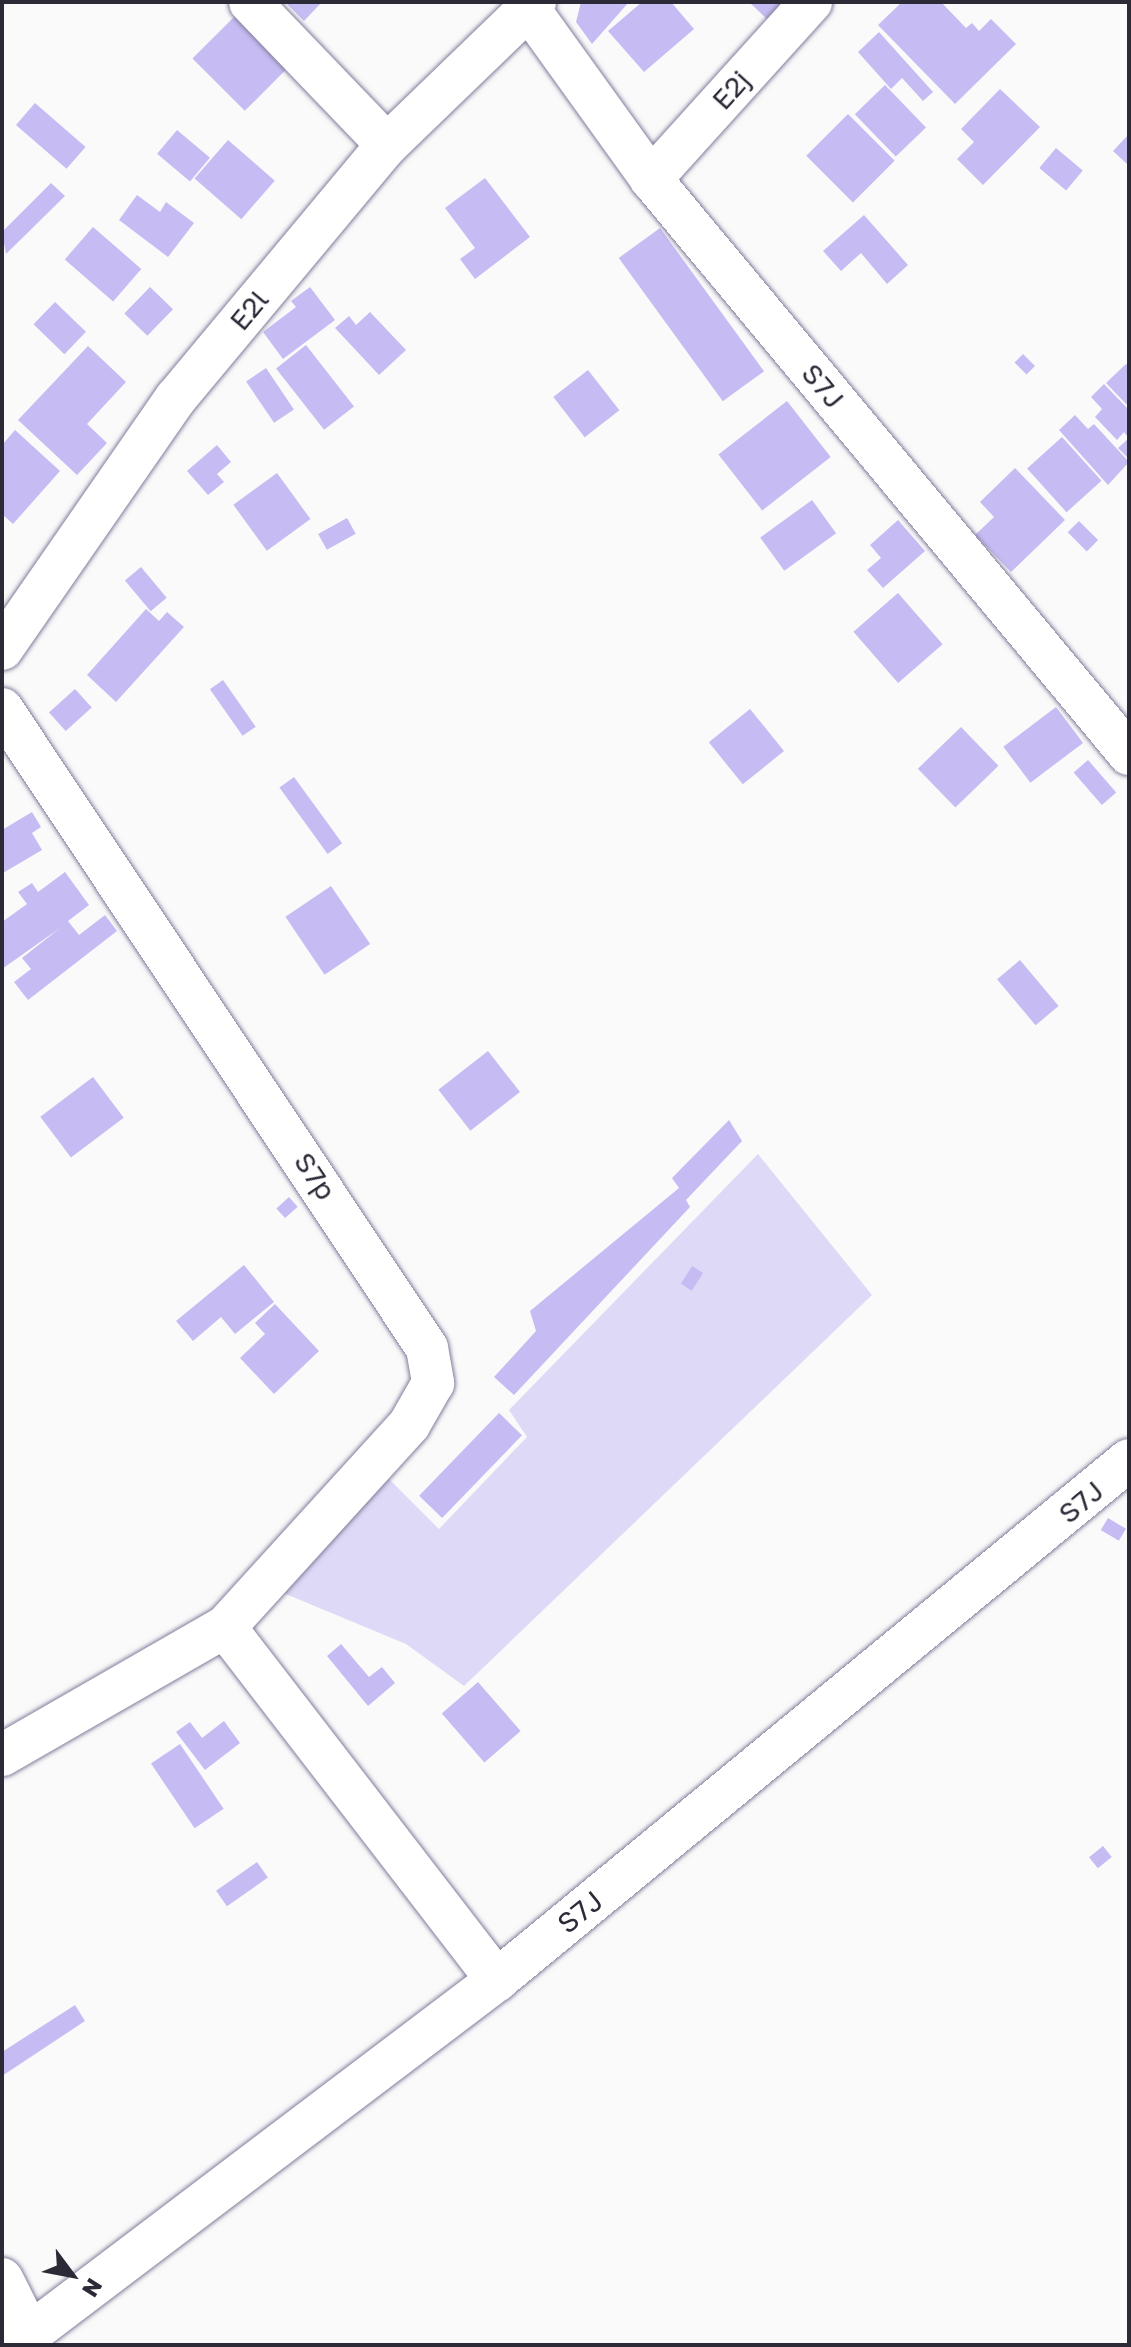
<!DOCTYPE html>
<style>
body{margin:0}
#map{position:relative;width:1131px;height:2347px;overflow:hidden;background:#fafafa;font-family:"Golos Text",sans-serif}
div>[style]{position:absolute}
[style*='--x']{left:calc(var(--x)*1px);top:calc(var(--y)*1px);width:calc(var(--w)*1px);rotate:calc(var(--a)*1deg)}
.green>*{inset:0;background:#ded9f6}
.building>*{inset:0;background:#c6bcf3;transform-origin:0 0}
.roads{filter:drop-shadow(0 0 2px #827c9b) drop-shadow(0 0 2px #827c9b)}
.minor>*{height:42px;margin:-21px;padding:0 21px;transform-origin:21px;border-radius:21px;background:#fff}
span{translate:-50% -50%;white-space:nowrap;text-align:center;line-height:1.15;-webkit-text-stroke:6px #fff;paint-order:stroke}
.street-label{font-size:28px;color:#2c2a37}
.frame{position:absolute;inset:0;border:4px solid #2c2a37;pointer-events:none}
.north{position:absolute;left:32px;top:2235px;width:80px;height:80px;-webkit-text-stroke:6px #fff;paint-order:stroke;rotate:122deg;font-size:22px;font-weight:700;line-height:32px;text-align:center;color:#2c2a37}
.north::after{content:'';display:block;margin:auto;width:28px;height:36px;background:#2c2a37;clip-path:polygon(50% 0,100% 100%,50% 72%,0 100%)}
</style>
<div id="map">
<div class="green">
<i style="clip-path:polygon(758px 1154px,872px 1295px,464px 1686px,406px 1644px,281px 1592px,388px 1478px,439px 1529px,527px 1437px,509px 1410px)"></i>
</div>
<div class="building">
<i style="clip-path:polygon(285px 2px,322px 2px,304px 21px)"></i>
<i style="clip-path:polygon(581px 2px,629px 2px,592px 44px,576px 22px)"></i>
<i style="clip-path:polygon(642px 2px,671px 2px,694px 29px,644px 72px,608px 31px)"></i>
<i style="clip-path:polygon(749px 2px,783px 2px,767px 19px)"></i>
<i style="clip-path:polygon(902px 2px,941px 2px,966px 28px,972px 23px,979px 31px,991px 19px,1016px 44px,955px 104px,878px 25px)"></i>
<i style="left:237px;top:14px;width:74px;height:63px;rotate:45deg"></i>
<i style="clip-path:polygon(879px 32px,933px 92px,923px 101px,902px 78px,891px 89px,858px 52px)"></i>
<i style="left:885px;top:85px;width:59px;height:42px;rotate:46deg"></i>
<i style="clip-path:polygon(1000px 89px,1040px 127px,983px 185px,957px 159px,974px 142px,961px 129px)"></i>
<i style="left:35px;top:103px;width:67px;height:29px;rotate:41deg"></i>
<i style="left:848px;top:114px;width:66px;height:59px;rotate:45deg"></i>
<i style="left:177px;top:130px;width:43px;height:31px;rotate:40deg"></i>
<i style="clip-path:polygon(1129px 134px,1129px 161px,1127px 164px,1113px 151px)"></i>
<i style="left:228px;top:140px;width:62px;height:51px;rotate:41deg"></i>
<i style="left:1056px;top:148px;width:35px;height:26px;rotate:40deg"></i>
<i style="clip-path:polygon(485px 178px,530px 237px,475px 279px,460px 259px,475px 248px,445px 208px)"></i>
<i style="clip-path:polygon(51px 183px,65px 196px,6px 254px,2px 232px)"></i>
<i style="clip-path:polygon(137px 195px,160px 212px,166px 202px,194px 223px,168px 257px,119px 220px)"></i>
<i style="clip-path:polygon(864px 215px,908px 265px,887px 284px,861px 253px,841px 271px,823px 251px)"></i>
<i style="left:93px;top:227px;width:64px;height:43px;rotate:41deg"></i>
<i style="left:660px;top:228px;width:177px;height:51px;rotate:54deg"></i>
<i style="left:150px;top:287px;width:32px;height:37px;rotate:44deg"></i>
<i style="clip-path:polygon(310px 287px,335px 320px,283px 359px,263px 332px,296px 307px,291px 301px)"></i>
<i style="left:55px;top:302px;width:43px;height:31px;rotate:44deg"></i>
<i style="clip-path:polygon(370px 312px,406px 350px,379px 375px,335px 328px,349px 316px,356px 325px)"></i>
<i style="left:306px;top:345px;width:78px;height:38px;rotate:52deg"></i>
<i style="clip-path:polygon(88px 346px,126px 382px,87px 424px,107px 443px,77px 475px,18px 420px)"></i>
<i style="left:1023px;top:354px;width:17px;height:12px;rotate:45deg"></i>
<i style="clip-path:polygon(1126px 364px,1129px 367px,1129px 407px,1106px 383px)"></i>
<i style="left:266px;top:368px;width:50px;height:24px;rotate:56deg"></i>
<i style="left:588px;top:370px;width:51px;height:44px;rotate:52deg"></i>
<i style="clip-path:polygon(1104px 384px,1129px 410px,1129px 459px,1118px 448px,1129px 438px,1124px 432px,1117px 440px,1095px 417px,1102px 409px,1091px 397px)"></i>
<i style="left:787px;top:401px;width:71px;height:87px;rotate:52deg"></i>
<i style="clip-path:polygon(1075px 415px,1088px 429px,1094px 424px,1129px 462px,1108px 485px,1059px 430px)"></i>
<i style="clip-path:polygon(15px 430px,60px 471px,13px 524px,2px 514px,2px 445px)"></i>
<i style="left:1062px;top:437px;width:59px;height:47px;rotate:48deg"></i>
<i style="clip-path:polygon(217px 445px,231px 462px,217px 474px,224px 482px,208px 495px,187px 471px)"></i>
<i style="clip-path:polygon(1015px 468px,1065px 520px,1011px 572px,975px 535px,994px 517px,980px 502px)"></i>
<i style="left:277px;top:473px;width:57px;height:54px;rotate:54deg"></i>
<i style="left:812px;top:500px;width:41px;height:64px;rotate:54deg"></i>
<i style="left:347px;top:518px;width:18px;height:33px;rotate:61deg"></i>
<i style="clip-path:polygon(898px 520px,925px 551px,883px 588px,867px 570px,881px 558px,870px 545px)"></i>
<i style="left:1079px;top:521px;width:27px;height:16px;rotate:45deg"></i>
<i style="left:141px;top:567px;width:40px;height:21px;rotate:50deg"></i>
<i style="left:898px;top:593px;width:68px;height:59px;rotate:49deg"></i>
<i style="clip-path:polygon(146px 609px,159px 621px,167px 612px,184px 627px,116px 702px,87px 675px)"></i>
<i style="left:223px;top:680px;width:57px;height:16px;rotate:55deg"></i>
<i style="left:75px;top:689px;width:25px;height:35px;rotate:48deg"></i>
<i style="left:1056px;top:707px;width:45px;height:66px;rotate:53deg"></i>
<i style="left:750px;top:709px;width:54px;height:53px;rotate:51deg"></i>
<i style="left:961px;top:727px;width:54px;height:60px;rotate:46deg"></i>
<i style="left:1088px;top:760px;width:43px;height:19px;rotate:49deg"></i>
<i style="left:294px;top:777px;width:82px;height:18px;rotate:54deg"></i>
<i style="clip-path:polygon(32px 812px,41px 827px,32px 833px,42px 850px,3px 873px,2px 830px)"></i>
<i style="clip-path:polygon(65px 872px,89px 905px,68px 921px,79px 935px,105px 915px,117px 931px,28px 1000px,14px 982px,31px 969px,22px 958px,60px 928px,2px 969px,2px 922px,27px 904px,18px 892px,32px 883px,38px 892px)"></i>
<i style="left:331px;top:886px;width:70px;height:55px;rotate:56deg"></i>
<i style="left:1020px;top:960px;width:60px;height:30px;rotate:50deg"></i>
<i style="left:488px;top:1051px;width:52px;height:63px;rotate:52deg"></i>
<i style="left:93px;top:1077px;width:51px;height:66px;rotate:53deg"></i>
<i style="clip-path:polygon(729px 1120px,742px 1141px,686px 1200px,690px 1207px,514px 1395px,494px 1377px,536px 1331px,530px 1311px,679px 1188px,672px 1178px)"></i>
<i style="left:289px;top:1197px;width:13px;height:17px;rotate:48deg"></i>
<i style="clip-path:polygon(244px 1265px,274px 1302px,235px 1334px,221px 1317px,193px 1341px,176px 1321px)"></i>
<i style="left:692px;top:1266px;width:13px;height:21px;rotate:32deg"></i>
<i style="clip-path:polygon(275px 1304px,319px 1351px,274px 1394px,240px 1358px,265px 1334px,255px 1323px)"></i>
<i style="left:499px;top:1413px;width:32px;height:115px;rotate:44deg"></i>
<i style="left:1108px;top:1518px;width:21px;height:14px;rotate:31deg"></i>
<i style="clip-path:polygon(341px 1644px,369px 1677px,382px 1667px,395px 1683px,368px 1706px,327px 1656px)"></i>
<i style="left:478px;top:1682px;width:65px;height:48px;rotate:49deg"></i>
<i style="clip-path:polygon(224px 1721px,240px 1743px,205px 1770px,176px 1732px,190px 1722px,202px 1738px)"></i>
<i style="left:180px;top:1744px;width:78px;height:35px;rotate:56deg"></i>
<i style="left:1103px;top:1846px;width:14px;height:18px;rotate:51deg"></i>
<i style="left:257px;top:1862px;width:19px;height:50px;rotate:55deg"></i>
<i style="clip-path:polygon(75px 2005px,85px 2021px,2px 2076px,2px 2052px)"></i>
</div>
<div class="roads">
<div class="minor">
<i style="--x:250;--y:2;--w:198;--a:46.2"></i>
<i style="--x:529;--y:9;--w:209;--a:54.3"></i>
<i style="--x:651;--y:179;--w:748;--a:50.26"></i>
<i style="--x:651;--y:179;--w:239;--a:-47.9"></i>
<i style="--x:2;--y:649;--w:305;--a:-55.3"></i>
<i style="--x:176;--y:398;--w:329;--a:-50.2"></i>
<i style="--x:387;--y:145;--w:206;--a:-44"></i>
<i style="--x:2;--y:709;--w:767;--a:56.37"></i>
<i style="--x:427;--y:1348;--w:36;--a:80"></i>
<i style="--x:433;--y:1383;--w:48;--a:119.7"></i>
<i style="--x:409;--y:1425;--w:273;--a:132.3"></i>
<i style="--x:2;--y:1755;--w:257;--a:-29.9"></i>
<i style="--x:225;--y:1627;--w:446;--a:52.4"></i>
<i style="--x:2;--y:2279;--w:65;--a:63.4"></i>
<i style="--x:15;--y:2345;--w:605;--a:-37.14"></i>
<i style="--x:497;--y:1980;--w:818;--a:-39.45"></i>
</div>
</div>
<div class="street-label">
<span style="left:731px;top:90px;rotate:-48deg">E2j</span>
<span style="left:249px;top:310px;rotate:-50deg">E2l</span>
<span style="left:823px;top:386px;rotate:50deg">S7J</span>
<span style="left:315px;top:1176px;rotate:56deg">S7p</span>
<span style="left:1081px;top:1502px;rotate:-40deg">S7J</span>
<span style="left:580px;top:1912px;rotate:-39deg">S7J</span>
</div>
<div class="frame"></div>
<div class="north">N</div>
</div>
